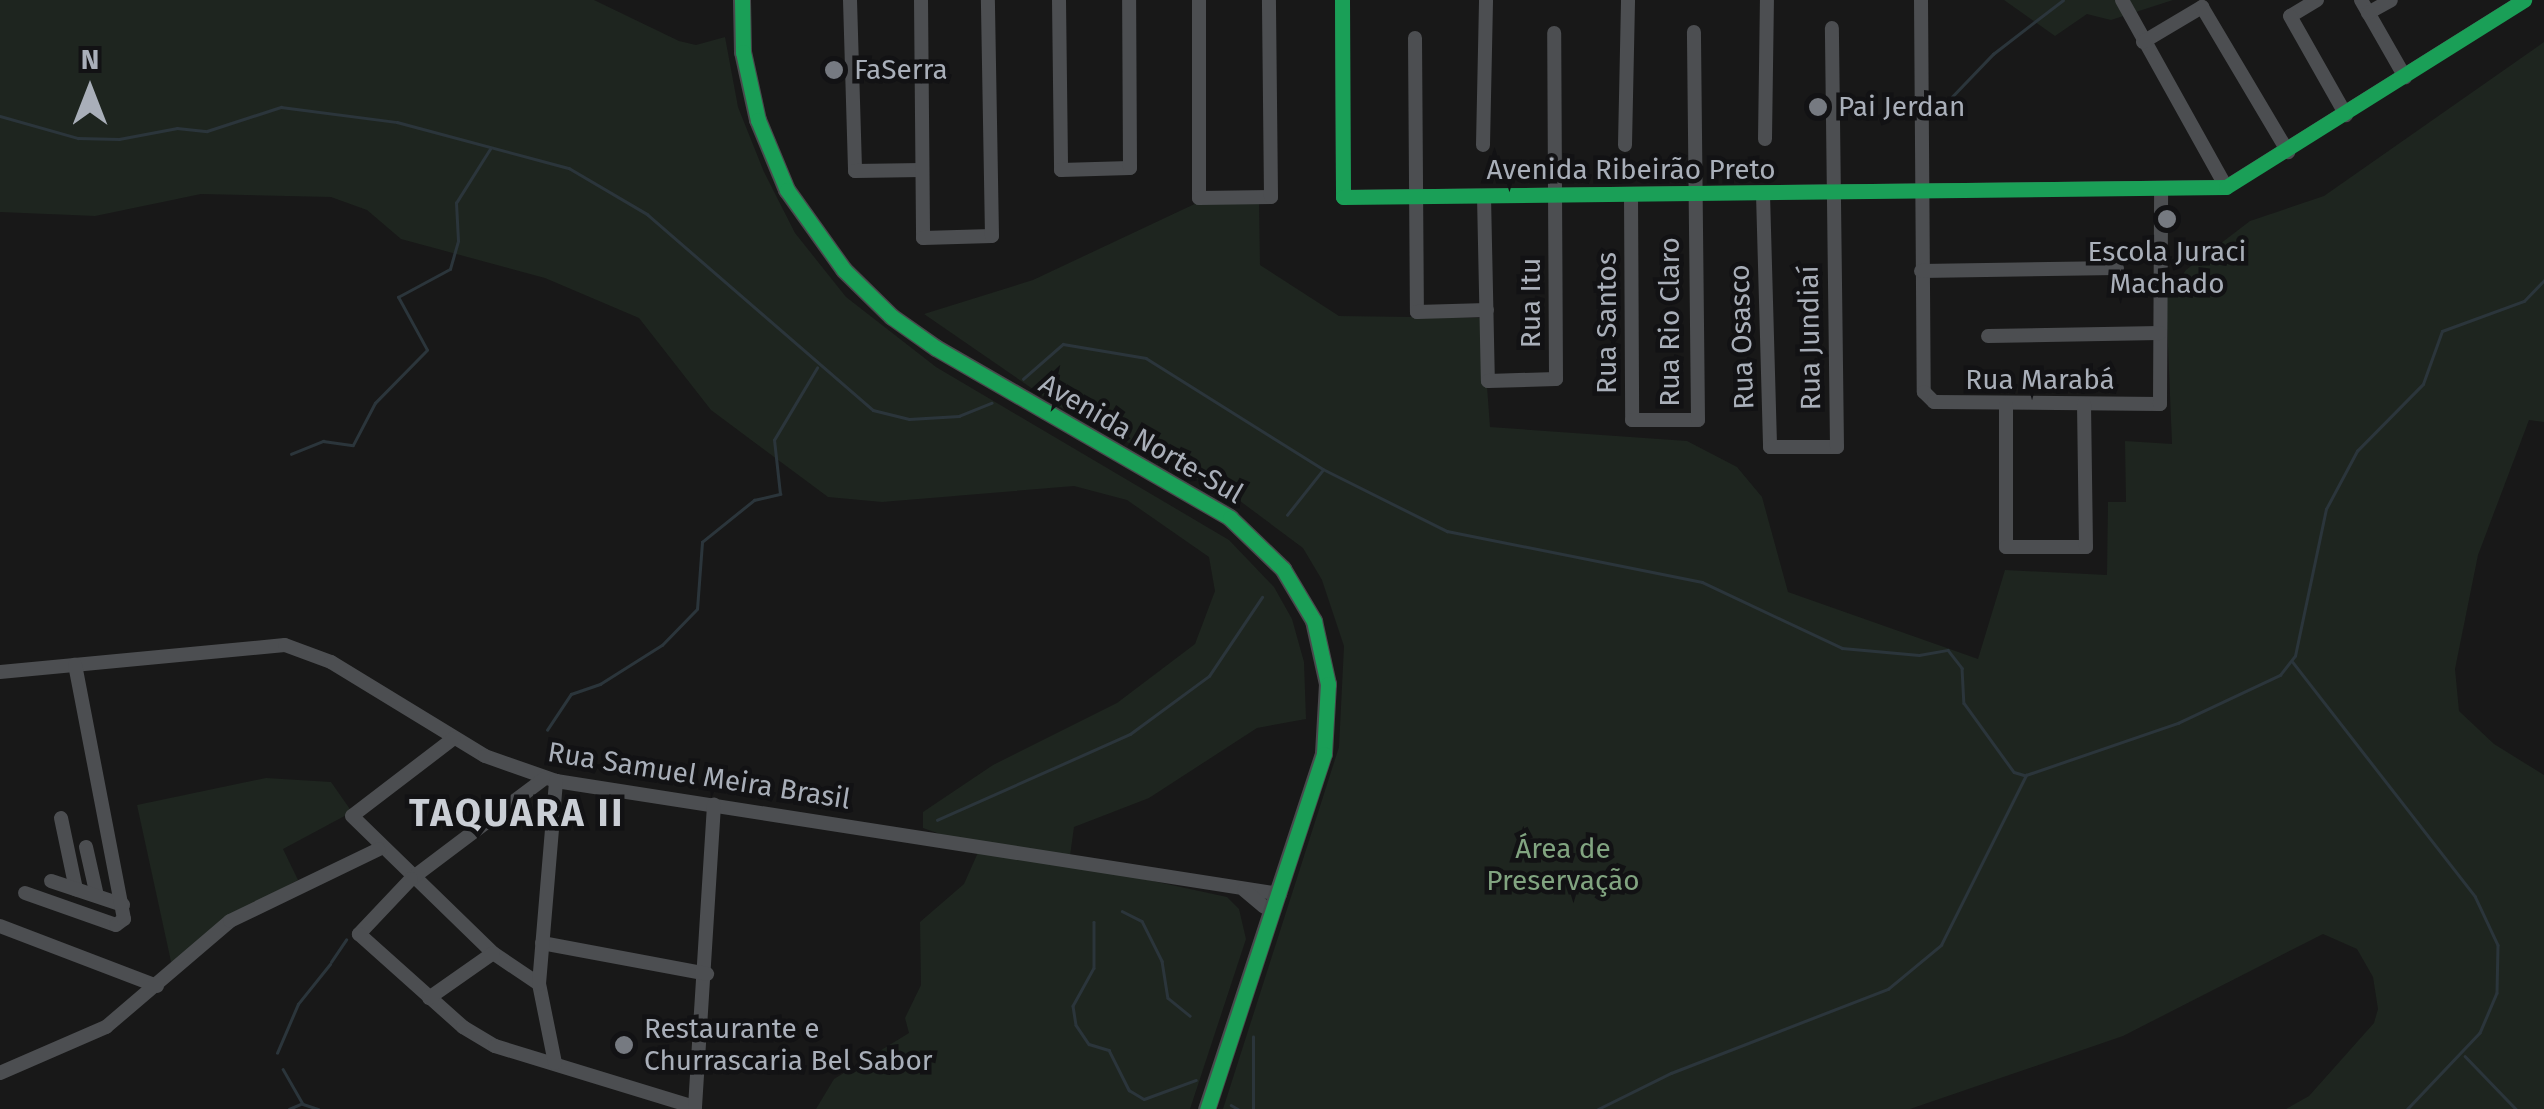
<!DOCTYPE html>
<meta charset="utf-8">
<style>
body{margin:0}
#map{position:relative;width:2544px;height:1109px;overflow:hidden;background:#181818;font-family:"Fira Sans",sans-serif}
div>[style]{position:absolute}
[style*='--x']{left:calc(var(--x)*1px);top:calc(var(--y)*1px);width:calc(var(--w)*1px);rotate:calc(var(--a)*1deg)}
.green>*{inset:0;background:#1e251f}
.stream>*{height:2.5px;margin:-1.25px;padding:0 1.25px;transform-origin:1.25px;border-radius:1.25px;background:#2b353b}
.minor>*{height:14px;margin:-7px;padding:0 7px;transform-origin:7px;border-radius:7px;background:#4c4e51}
.major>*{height:18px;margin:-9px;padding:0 9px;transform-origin:9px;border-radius:9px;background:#494a4d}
.cycleway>*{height:15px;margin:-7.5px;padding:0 7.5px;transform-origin:7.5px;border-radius:7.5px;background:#1a9f57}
.dots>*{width:28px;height:28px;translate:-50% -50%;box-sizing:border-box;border:5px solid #121214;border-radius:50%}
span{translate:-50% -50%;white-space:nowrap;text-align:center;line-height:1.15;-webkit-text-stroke:9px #121214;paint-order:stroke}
.poi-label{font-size:28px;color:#a9afb9}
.left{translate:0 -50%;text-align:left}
.street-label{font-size:28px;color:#a9afb9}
.park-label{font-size:28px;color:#81a480}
.district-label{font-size:38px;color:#caced5;font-weight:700;letter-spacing:2.5px}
.north{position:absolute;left:40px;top:40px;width:100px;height:100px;-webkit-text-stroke:8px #121214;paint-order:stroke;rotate:0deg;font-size:28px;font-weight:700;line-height:40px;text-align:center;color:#a9afb9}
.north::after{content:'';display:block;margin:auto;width:35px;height:45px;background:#a9afb9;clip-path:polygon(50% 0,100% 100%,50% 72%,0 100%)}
</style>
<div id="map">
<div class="green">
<i style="clip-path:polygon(0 0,594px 0,679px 41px,696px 45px,725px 37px,738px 107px,764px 172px,795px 233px,846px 297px,936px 367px,1229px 540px,1274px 587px,1292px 619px,1304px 662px,1306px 719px,1257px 728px,1149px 798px,1074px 827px,1069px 863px,1227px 897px,1239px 909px,1246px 939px,1190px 1109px,816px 1109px,834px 1079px,909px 1033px,905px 1018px,921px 985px,920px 922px,964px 884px,980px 848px,923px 828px,923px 812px,993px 765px,1117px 703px,1195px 644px,1215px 591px,1209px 557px,1127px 500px,1074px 486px,882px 502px,828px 497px,711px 410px,639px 318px,545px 278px,401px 239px,367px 210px,331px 197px,201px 194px,95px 216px,0 212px)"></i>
<i style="clip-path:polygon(2004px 0,2173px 0,2111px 20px,2087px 14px,2055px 36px)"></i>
<i style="clip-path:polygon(2544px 42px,2544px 422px,2529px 420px,2478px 555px,2455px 669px,2459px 711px,2494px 744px,2544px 775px,2544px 1109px,2286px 1109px,2309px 1096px,2374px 1023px,2378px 1009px,2373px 977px,2357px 949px,2323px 934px,2123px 1036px,1910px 1109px,1223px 1109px,1339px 747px,1344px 646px,1322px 580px,1303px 548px,1240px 501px,1056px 405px,924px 314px,1033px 280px,1201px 201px,1259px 203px,1260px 265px,1339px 316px,1482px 318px,1490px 427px,1687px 441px,1737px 467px,1762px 497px,1788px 592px,1978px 659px,2005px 570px,2107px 575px,2108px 502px,2126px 502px,2125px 441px,2172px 444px,2166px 297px,2186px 270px,2250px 221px,2324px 196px)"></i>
<i style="clip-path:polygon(266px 778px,331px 782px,352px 812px,283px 849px,298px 880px,228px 918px,172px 966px,137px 805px)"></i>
</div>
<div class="stream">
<i style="--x:1944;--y:105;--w:71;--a:-46.1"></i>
<i style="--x:1993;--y:54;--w:88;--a:-37.6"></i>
<i style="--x:0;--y:116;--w:81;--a:15.8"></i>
<i style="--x:78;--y:138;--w:41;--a:1.4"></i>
<i style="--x:119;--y:139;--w:59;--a:-10.7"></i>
<i style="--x:177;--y:128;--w:30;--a:6"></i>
<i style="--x:207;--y:131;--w:78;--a:-18"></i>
<i style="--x:281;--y:107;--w:117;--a:7.4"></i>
<i style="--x:397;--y:122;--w:178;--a:15"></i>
<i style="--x:569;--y:168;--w:91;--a:30.5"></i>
<i style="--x:647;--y:214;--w:299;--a:40.9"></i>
<i style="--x:873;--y:410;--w:37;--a:14"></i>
<i style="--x:909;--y:419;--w:50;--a:-3.4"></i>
<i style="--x:959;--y:416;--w:35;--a:-22"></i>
<i style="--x:1023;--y:379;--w:53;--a:-41.2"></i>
<i style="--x:1063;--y:344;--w:84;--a:9.6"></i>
<i style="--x:1146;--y:358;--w:209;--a:32.1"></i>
<i style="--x:1323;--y:469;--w:139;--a:26.6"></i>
<i style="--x:1447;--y:531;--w:260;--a:11.3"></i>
<i style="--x:1702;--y:582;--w:155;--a:25.2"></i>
<i style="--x:1842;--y:648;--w:77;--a:5.2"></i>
<i style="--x:1919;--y:655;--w:29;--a:-10"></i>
<i style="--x:1948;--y:650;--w:23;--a:52"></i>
<i style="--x:1962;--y:668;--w:35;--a:87"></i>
<i style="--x:1964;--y:703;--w:85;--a:54.1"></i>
<i style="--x:2014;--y:772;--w:10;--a:17"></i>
<i style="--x:291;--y:454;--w:35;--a:-22"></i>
<i style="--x:323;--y:441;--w:30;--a:8"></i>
<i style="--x:353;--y:445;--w:47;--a:-62.4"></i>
<i style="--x:375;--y:403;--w:74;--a:-45.5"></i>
<i style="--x:427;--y:350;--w:60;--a:-118.7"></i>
<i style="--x:398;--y:297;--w:59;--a:-28.3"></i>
<i style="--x:450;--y:269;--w:29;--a:-74"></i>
<i style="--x:458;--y:241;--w:38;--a:-93"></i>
<i style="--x:456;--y:203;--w:64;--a:-57.8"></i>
<i style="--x:1287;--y:515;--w:56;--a:-51.5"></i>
<i style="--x:2292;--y:661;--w:298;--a:52.1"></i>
<i style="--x:2475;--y:896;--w:54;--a:64.9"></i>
<i style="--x:2498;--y:945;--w:48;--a:91.2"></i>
<i style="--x:2497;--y:993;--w:43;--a:113"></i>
<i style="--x:2480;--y:1033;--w:105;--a:133.5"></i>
<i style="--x:547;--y:730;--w:43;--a:-56.3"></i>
<i style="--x:571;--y:694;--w:31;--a:-19"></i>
<i style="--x:600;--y:684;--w:73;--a:-32.2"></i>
<i style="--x:662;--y:645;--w:50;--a:-45.8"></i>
<i style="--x:697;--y:609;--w:67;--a:-85.7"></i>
<i style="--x:702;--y:542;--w:67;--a:-38.9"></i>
<i style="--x:754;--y:500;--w:27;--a:-13"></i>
<i style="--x:780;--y:494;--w:54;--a:-96.3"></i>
<i style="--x:774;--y:440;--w:84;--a:-59.2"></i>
<i style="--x:937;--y:820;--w:211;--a:-24"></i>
<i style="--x:1130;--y:734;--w:98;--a:-36.3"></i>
<i style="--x:1209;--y:676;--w:95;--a:-56.1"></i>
<i style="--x:1122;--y:911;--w:22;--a:27"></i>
<i style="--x:1142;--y:921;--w:45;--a:63.4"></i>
<i style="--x:1162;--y:961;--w:37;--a:81"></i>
<i style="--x:1168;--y:998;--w:28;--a:39"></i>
<i style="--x:1094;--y:922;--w:46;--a:90"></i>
<i style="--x:1094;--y:968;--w:43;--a:118.9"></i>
<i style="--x:1073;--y:1006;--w:19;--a:81"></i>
<i style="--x:1076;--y:1025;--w:23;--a:56"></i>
<i style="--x:1089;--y:1044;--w:21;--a:17"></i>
<i style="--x:1109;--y:1050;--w:45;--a:63.4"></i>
<i style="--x:1129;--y:1090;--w:17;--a:31"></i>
<i style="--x:1144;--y:1099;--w:55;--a:-20.1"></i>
<i style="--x:331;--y:962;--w:27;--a:-56"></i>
<i style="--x:277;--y:1053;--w:53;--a:-66.8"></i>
<i style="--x:298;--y:1004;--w:51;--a:-51.3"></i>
<i style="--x:2465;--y:1056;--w:74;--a:46.1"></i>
<i style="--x:283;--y:1069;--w:40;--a:60.3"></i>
<i style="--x:303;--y:1104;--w:16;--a:18"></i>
<i style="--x:1231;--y:1105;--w:8;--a:30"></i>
<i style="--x:289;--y:1109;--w:13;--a:-23"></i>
<i style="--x:1253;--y:1109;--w:72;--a:-90"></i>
<i style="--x:1598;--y:1109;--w:81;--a:-26.3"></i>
<i style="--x:1671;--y:1073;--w:233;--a:-21.2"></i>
<i style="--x:1888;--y:989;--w:69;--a:-39.7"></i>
<i style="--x:1941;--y:945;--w:190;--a:-63.4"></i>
<i style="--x:2026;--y:775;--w:161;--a:-18.9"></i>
<i style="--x:2178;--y:723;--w:113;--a:-25.2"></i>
<i style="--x:2280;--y:675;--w:24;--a:-52"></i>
<i style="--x:2295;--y:656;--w:150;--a:-78.1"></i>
<i style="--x:2326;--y:509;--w:66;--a:-61.9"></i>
<i style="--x:2357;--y:451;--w:94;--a:-45.4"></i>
<i style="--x:2423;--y:384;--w:56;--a:-70.3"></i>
<i style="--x:2442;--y:331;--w:87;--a:-20.1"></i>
<i style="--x:2524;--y:301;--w:29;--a:-46"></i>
</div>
<div class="minor">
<i style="--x:850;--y:0;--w:171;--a:88.3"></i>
<i style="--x:855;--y:171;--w:67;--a:-0.9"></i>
<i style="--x:921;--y:0;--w:238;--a:89.5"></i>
<i style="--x:923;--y:238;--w:69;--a:-1.7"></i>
<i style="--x:992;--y:236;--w:236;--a:-91"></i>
<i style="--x:1059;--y:0;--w:170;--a:89.3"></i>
<i style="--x:1061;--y:170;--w:69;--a:-1.7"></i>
<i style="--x:1130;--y:168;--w:168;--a:-90.3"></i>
<i style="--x:1199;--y:0;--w:198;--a:90"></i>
<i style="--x:1199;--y:198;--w:72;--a:-0.8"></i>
<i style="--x:1271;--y:197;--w:197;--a:-90.6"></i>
<i style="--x:1342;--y:0;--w:197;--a:89.7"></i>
<i style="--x:1343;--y:197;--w:883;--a:-0.65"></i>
<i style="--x:2226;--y:187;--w:352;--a:-32.1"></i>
<i style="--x:1921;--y:0;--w:392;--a:89.6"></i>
<i style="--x:1924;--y:392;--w:14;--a:45"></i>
<i style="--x:1934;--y:402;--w:226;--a:0.5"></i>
<i style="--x:2160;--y:404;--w:216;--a:-89.7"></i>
<i style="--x:2122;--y:0;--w:214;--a:60.9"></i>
<i style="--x:2317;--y:0;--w:31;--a:149"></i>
<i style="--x:2290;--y:16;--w:114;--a:60.5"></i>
<i style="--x:2361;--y:0;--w:89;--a:60.3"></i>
<i style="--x:2368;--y:13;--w:26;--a:-29"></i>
<i style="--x:1415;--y:38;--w:274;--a:89.6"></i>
<i style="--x:1417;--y:312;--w:70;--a:-1.6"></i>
<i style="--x:2143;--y:42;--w:69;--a:-30.7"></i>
<i style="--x:2202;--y:7;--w:169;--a:59.3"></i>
<i style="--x:1765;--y:139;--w:139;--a:-89.2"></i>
<i style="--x:1483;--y:145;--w:145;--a:-88.8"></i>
<i style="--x:1625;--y:145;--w:145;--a:-88.8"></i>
<i style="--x:1763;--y:194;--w:253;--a:88.4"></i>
<i style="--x:1770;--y:447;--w:67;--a:0"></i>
<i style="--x:1837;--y:447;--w:419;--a:-90.7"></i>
<i style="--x:1631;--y:195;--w:225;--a:89.7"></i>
<i style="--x:1632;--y:420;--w:66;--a:0"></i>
<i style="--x:1698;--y:420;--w:388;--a:-90.6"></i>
<i style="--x:1484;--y:196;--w:185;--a:88.8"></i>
<i style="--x:1488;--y:381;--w:68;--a:-1.7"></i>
<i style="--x:1556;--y:379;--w:346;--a:-90.3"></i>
<i style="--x:1921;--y:271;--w:196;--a:-0.9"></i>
<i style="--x:1988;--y:336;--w:172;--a:-1"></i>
<i style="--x:2006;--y:405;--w:142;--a:90"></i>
<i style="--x:2006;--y:547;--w:80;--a:0"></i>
<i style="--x:2086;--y:547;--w:143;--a:-90.8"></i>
<i style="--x:0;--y:672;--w:286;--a:-5.4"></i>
<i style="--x:285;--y:645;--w:49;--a:20.3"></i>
<i style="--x:331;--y:662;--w:180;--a:31.4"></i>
<i style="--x:485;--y:756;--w:75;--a:19.4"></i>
<i style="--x:556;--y:781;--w:733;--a:8.87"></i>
<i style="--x:454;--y:738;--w:128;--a:142.6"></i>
<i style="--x:352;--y:816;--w:197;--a:44.2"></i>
<i style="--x:493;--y:953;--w:55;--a:34"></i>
<i style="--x:545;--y:778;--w:168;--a:143"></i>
<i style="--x:411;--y:879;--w:76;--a:133.4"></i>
<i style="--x:359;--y:934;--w:140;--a:41.8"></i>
<i style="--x:463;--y:1027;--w:37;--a:31"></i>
<i style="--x:495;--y:1046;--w:209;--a:17"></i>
<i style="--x:695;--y:1107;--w:303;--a:-86.4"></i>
<i style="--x:61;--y:818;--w:73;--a:78.1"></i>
<i style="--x:86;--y:847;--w:50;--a:77.3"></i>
<i style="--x:51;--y:881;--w:76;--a:18.4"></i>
<i style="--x:1244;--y:890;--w:26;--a:40"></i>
<i style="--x:25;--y:893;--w:96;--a:19.4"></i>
<i style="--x:116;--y:925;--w:10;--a:-37"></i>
<i style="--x:124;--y:919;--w:259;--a:-100.9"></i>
<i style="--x:0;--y:926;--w:168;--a:20.9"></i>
<i style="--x:542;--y:943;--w:168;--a:10.6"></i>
<i style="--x:429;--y:998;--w:78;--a:-35.1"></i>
<i style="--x:555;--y:1063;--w:81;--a:-101.4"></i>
<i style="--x:539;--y:984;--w:204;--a:-85.2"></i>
<i style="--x:0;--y:1073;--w:116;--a:-23.5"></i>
<i style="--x:106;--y:1027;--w:163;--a:-40.5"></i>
<i style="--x:230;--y:921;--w:165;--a:-25.8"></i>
</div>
<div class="major">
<i style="--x:742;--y:0;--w:52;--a:88.9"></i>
<i style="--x:743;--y:52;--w:70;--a:77.6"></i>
<i style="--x:758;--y:120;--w:76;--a:67.5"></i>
<i style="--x:787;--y:190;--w:98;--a:54.5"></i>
<i style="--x:844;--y:270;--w:67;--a:44.4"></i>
<i style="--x:892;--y:317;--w:54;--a:35.2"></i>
<i style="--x:936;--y:348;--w:340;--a:30"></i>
<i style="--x:1230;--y:518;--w:74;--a:43.9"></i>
<i style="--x:1283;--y:569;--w:61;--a:59.2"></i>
<i style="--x:1314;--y:621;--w:65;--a:77.5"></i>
<i style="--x:1328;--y:684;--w:70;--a:93.3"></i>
<i style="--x:1324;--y:754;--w:374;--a:108.2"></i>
</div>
<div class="cycleway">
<i style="--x:742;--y:0;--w:52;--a:88.9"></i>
<i style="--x:743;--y:52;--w:70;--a:77.6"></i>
<i style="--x:758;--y:120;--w:76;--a:67.5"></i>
<i style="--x:787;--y:190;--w:98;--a:54.5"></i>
<i style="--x:844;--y:270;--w:67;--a:44.4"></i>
<i style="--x:892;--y:317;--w:54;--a:35.2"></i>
<i style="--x:936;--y:348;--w:340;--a:30"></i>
<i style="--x:1230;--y:518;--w:74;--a:43.9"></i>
<i style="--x:1283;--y:569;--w:61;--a:59.2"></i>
<i style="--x:1314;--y:621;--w:65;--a:77.5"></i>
<i style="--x:1328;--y:684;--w:70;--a:93.3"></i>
<i style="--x:1324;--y:754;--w:374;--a:108.2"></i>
<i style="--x:1342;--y:0;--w:197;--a:89.7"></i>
<i style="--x:1343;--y:197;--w:883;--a:-0.65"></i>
<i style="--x:2226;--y:187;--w:352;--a:-32.1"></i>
</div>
<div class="dots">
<i style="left:834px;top:70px;background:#767a81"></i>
<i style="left:1818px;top:107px;background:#767a81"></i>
<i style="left:2167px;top:219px;background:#767a81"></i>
<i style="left:624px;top:1045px;background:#767a81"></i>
</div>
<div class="poi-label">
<span class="left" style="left:854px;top:70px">FaSerra</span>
<span class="left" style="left:1838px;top:107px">Pai Jerdan</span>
<span style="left:2167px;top:268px">Escola Juraci<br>Machado</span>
<span class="left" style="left:644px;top:1045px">Restaurante e<br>Churrascaria Bel Sabor</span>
</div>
<div class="street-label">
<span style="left:1631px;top:170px">Avenida Ribeirão Preto</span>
<span style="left:1531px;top:303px;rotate:-90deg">Rua Itu</span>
<span style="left:1670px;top:322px;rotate:-90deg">Rua Rio Claro</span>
<span style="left:1607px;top:323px;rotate:-90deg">Rua Santos</span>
<span style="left:1742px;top:337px;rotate:-92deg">Rua Osasco</span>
<span style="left:1810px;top:338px;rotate:-91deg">Rua Jundiaí</span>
<span style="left:2040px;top:380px">Rua Marabá</span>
<span style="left:1141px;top:439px;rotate:30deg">Avenida Norte-Sul</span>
<span style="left:699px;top:776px;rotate:9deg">Rua Samuel Meira Brasil</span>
</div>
<div class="park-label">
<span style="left:1563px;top:865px">Área de<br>Preservação</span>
</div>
<div class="district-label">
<span style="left:517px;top:814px">TAQUARA II</span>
</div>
<div class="north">N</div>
</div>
